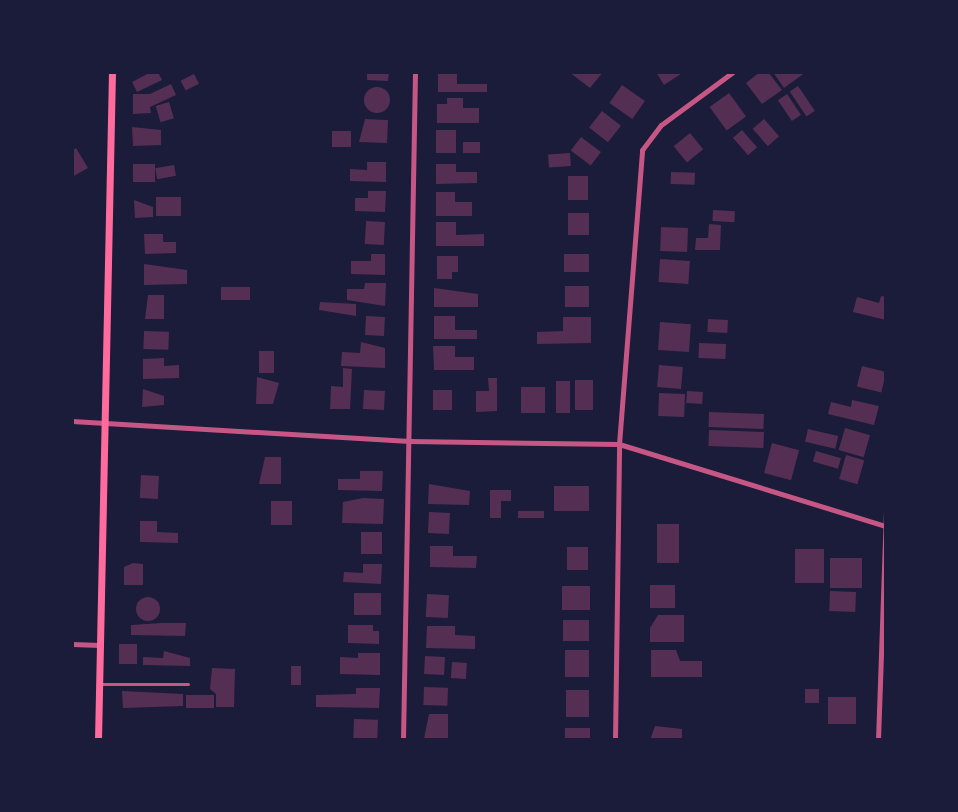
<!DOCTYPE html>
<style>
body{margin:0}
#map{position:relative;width:958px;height:812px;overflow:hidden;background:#1b1b3a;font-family:Roboto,sans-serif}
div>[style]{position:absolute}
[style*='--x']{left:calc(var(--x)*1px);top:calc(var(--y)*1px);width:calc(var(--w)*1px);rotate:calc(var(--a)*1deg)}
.building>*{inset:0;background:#542f53;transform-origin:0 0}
.round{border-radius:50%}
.service>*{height:3px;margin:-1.5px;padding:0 1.5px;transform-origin:1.5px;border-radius:1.5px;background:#c65784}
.minor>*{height:5px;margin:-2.5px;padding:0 2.5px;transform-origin:2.5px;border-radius:2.5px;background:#c65784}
.secondary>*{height:7px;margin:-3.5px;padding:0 3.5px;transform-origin:3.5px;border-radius:3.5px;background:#ff6b9d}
span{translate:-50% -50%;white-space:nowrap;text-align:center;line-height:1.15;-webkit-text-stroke:6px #1b1b3a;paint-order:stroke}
.frame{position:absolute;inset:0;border:74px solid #1b1b3a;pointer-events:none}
</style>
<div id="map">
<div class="building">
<i style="clip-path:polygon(151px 72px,158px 72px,162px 80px,137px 92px,132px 82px)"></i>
<i style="clip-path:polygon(367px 72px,389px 72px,388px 81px,367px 80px)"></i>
<i style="clip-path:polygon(438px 72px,457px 72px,457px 84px,487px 84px,487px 92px,438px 92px)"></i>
<i style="clip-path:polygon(569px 72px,603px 72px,590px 88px)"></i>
<i style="clip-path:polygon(656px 72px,684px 72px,664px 85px)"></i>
<i style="clip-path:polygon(760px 72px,768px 72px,782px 90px,762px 104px,746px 83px)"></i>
<i style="clip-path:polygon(773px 72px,806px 72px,784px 88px)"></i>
<i style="left:194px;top:74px;width:11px;height:15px;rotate:63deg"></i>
<i style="clip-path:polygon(171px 84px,176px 95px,150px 107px,151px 113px,133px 114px,133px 94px,150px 94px)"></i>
<i style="left:622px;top:85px;width:28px;height:22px;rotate:35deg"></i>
<i style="left:798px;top:86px;width:30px;height:10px;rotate:56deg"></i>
<i class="round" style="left:364px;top:87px;width:26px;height:26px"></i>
<i style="left:729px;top:93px;width:29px;height:24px;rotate:54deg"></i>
<i style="left:787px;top:94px;width:25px;height:11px;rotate:56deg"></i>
<i style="clip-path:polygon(447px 98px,463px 98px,463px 108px,479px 108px,479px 123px,437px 123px,437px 104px,447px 104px)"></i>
<i style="left:169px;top:102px;width:17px;height:14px;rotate:73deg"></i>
<i style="left:602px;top:111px;width:24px;height:21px;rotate:38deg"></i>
<i style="clip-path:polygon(365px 119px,388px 120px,387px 143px,359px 142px)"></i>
<i style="left:764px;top:119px;width:23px;height:15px;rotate:49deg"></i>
<i style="clip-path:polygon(132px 127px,161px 130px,161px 145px,133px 146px)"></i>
<i style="left:436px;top:130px;width:20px;height:23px"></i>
<i style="left:742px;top:130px;width:23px;height:12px;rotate:49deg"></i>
<i style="left:332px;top:131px;width:19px;height:16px"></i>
<i style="left:690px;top:133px;width:21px;height:21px;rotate:51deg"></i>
<i style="left:581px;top:137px;width:25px;height:17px;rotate:37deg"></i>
<i style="left:463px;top:142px;width:17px;height:11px"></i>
<i style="clip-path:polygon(76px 148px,88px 168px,72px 177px,72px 151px)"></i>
<i style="left:570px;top:153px;width:13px;height:22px;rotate:86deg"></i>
<i style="clip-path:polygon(367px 162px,386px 162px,386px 182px,350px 181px,350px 169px,367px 170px)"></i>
<i style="left:155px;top:164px;width:18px;height:22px;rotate:90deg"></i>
<i style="clip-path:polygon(436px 164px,456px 164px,456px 172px,477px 172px,477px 183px,436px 184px)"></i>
<i style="left:174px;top:165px;width:11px;height:19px;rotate:80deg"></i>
<i style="left:671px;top:172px;width:24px;height:12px;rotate:2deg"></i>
<i style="left:568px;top:176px;width:20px;height:24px"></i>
<i style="clip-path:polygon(368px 191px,386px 191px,385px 212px,355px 211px,355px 198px,368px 198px)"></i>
<i style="clip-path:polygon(436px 192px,455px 192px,455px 202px,472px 202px,472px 216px,436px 216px)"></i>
<i style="left:156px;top:197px;width:25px;height:19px"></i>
<i style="clip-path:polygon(134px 200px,153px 207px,153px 217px,135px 218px)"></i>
<i style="left:713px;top:210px;width:22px;height:11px;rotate:3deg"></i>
<i style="left:568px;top:213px;width:21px;height:22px"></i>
<i style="left:366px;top:221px;width:19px;height:23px;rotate:3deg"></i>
<i style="clip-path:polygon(436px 222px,456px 222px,456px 235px,484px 234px,484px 246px,436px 246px)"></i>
<i style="clip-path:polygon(709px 224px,721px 225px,720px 250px,695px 250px,696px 238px,708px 238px)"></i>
<i style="left:661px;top:227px;width:27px;height:24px;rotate:2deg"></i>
<i style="clip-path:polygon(144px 234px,163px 234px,163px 242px,176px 242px,176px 253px,145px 254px)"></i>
<i style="clip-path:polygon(371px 254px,385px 254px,385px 275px,351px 274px,351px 261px,371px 261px)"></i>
<i style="left:589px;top:254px;width:18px;height:25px;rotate:90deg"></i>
<i style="clip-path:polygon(437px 256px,458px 256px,458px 272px,452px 272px,452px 279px,437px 279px)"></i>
<i style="left:660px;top:259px;width:30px;height:23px;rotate:4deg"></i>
<i style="clip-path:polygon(144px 264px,187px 270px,187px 284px,144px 285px)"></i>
<i style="clip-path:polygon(365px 283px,386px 283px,385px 306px,347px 300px,347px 289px,364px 289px)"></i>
<i style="left:565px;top:286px;width:24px;height:21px"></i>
<i style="left:221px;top:287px;width:29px;height:13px"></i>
<i style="clip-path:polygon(434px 288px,478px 294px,478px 307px,434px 307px)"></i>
<i style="clip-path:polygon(148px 295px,164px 295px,164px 319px,145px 319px)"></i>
<i style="clip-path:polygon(881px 296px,886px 297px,886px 320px,853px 312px,857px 297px,879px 303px)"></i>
<i style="clip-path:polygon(320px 302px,356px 304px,356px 316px,319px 310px)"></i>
<i style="left:366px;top:316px;width:19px;height:19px;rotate:3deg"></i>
<i style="clip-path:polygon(434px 316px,455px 316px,455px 330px,477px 330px,477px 339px,434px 339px)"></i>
<i style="clip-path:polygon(563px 317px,591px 317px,591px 343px,537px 344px,537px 332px,563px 331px)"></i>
<i style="left:708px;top:319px;width:20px;height:13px;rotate:3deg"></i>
<i style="left:660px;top:322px;width:31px;height:28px;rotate:4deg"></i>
<i style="left:144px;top:331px;width:25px;height:18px;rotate:2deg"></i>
<i style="clip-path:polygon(361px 342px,385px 348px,385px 368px,341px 366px,342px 352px,360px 353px)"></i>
<i style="left:699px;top:343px;width:27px;height:15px;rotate:2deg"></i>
<i style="clip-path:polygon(433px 346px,455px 346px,455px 357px,474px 357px,474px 370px,434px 370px)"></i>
<i style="left:259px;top:351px;width:15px;height:22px"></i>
<i style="clip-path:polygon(164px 358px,164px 366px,179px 365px,179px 378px,143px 379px,143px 359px)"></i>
<i style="left:659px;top:365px;width:24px;height:22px;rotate:5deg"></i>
<i style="left:862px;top:366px;width:25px;height:21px;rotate:14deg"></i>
<i style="clip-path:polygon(343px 368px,352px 369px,350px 409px,330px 409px,331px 386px,343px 387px)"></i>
<i style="clip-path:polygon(257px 377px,279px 383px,273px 404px,256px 404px)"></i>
<i style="clip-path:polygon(488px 378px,497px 378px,497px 411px,476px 412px,476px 391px,489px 391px)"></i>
<i style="left:575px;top:380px;width:18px;height:30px"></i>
<i style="left:556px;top:381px;width:14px;height:32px"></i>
<i style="left:521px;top:387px;width:24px;height:26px"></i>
<i style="clip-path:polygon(143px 389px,164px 396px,164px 405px,142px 407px)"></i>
<i style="left:364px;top:390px;width:21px;height:19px;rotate:3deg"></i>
<i style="left:433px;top:390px;width:19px;height:20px"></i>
<i style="left:687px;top:391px;width:16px;height:12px;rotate:4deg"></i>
<i style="left:659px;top:393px;width:26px;height:23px;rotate:2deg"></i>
<i style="clip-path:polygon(852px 400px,879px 406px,874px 425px,828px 414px,831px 402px,851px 407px)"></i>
<i style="left:709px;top:412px;width:55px;height:15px;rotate:2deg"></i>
<i style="left:845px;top:428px;width:26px;height:23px;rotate:16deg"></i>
<i style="left:808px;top:429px;width:31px;height:13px;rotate:13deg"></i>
<i style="left:709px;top:430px;width:55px;height:16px;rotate:2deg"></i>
<i style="left:772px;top:443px;width:28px;height:31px;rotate:15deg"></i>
<i style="left:816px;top:451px;width:26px;height:11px;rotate:16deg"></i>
<i style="left:846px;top:455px;width:19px;height:25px;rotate:16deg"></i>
<i style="clip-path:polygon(265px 457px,281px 457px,281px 484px,259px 484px)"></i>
<i style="clip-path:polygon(360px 471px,383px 471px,382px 491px,338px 490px,338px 479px,360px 479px)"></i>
<i style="left:141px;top:475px;width:18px;height:23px;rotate:3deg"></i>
<i style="clip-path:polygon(429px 484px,470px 491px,469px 505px,428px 504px)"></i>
<i style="left:554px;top:486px;width:35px;height:25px"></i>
<i style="clip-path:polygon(490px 490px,511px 490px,511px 501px,501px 501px,501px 518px,490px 518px)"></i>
<i style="clip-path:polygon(363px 498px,384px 499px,383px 524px,342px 523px,343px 502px)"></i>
<i style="left:271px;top:501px;width:21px;height:24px"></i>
<i style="left:518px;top:511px;width:26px;height:7px"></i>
<i style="left:429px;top:512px;width:21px;height:21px;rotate:3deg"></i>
<i style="clip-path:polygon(140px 521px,157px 521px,157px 532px,178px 533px,178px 543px,140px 542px)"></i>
<i style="left:657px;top:524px;width:22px;height:39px"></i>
<i style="left:361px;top:532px;width:21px;height:22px"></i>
<i style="clip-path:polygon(430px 546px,453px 546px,453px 556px,477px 556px,476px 568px,430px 567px)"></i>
<i style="left:567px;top:547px;width:21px;height:23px"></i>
<i style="left:795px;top:549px;width:29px;height:34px"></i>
<i style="left:830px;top:558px;width:32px;height:30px"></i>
<i style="clip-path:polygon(133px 563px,143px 564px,143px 585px,124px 585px,124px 567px)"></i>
<i style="clip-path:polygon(363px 564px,382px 564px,381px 584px,343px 582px,344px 572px,363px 573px)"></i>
<i style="left:650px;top:585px;width:25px;height:23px"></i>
<i style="left:590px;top:586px;width:24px;height:28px;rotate:90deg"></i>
<i style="left:830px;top:591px;width:26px;height:20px;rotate:2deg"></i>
<i style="left:354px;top:593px;width:27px;height:22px"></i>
<i style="left:427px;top:594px;width:22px;height:23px;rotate:3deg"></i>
<i class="round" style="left:136px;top:597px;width:24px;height:24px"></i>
<i style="clip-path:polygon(658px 615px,684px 615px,684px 642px,650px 642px,650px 628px)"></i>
<i style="left:589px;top:620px;width:21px;height:26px;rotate:90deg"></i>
<i style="clip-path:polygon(162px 623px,186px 623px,185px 636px,131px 635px,131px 625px)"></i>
<i style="clip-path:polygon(348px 625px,373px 625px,373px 631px,379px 631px,379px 644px,348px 643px)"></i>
<i style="clip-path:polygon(427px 626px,455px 626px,455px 635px,475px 636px,475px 649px,426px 648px)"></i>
<i style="left:119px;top:644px;width:18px;height:20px"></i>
<i style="left:565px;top:650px;width:24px;height:27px"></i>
<i style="clip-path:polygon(651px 650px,676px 650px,680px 661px,702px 661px,702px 677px,651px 677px)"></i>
<i style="clip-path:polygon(164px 651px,190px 658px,190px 666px,143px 665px,143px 657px,163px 658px)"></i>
<i style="clip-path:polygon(358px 653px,380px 653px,380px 675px,340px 674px,340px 657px,358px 658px)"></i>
<i style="left:425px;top:656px;width:20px;height:18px;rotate:3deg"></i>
<i style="left:452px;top:662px;width:15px;height:16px;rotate:4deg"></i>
<i style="left:291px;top:666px;width:10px;height:19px"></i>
<i style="clip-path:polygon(212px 668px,235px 669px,234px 707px,216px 707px,216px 694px,210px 689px)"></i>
<i style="left:424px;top:687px;width:24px;height:18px;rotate:2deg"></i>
<i style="clip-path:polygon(356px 688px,380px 688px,379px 708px,316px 707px,316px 695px,356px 694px)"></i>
<i style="left:805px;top:689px;width:14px;height:14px"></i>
<i style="left:566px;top:690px;width:23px;height:27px"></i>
<i style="clip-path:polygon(122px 691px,183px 694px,183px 706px,123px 708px)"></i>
<i style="left:186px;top:695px;width:28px;height:13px"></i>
<i style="left:828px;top:697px;width:28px;height:27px"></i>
<i style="clip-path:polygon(429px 714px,448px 714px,448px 740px,424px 739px)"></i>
<i style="left:354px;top:719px;width:24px;height:20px;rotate:2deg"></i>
<i style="clip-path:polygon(655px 726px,682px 729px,682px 740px,650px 740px)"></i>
<i style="left:590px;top:728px;width:12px;height:25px;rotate:90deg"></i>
</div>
<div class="service">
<i style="--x:99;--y:684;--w:89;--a:0"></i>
</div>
<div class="minor">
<i style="--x:72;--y:421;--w:338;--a:3.4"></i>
<i style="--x:409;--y:441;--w:210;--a:0.8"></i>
<i style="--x:619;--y:444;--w:279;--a:17.1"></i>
<i style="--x:72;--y:644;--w:28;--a:2"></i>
<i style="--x:403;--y:740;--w:668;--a:-88.97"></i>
<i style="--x:615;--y:740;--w:296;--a:-89.2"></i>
<i style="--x:619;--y:444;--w:295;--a:-85.5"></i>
<i style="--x:642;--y:150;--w:31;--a:-53"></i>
<i style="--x:661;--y:125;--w:89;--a:-36.4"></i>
<i style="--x:878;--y:740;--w:231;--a:-88"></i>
</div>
<div class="secondary">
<i style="--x:98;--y:740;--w:668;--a:-88.8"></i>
</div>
<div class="frame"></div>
</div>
